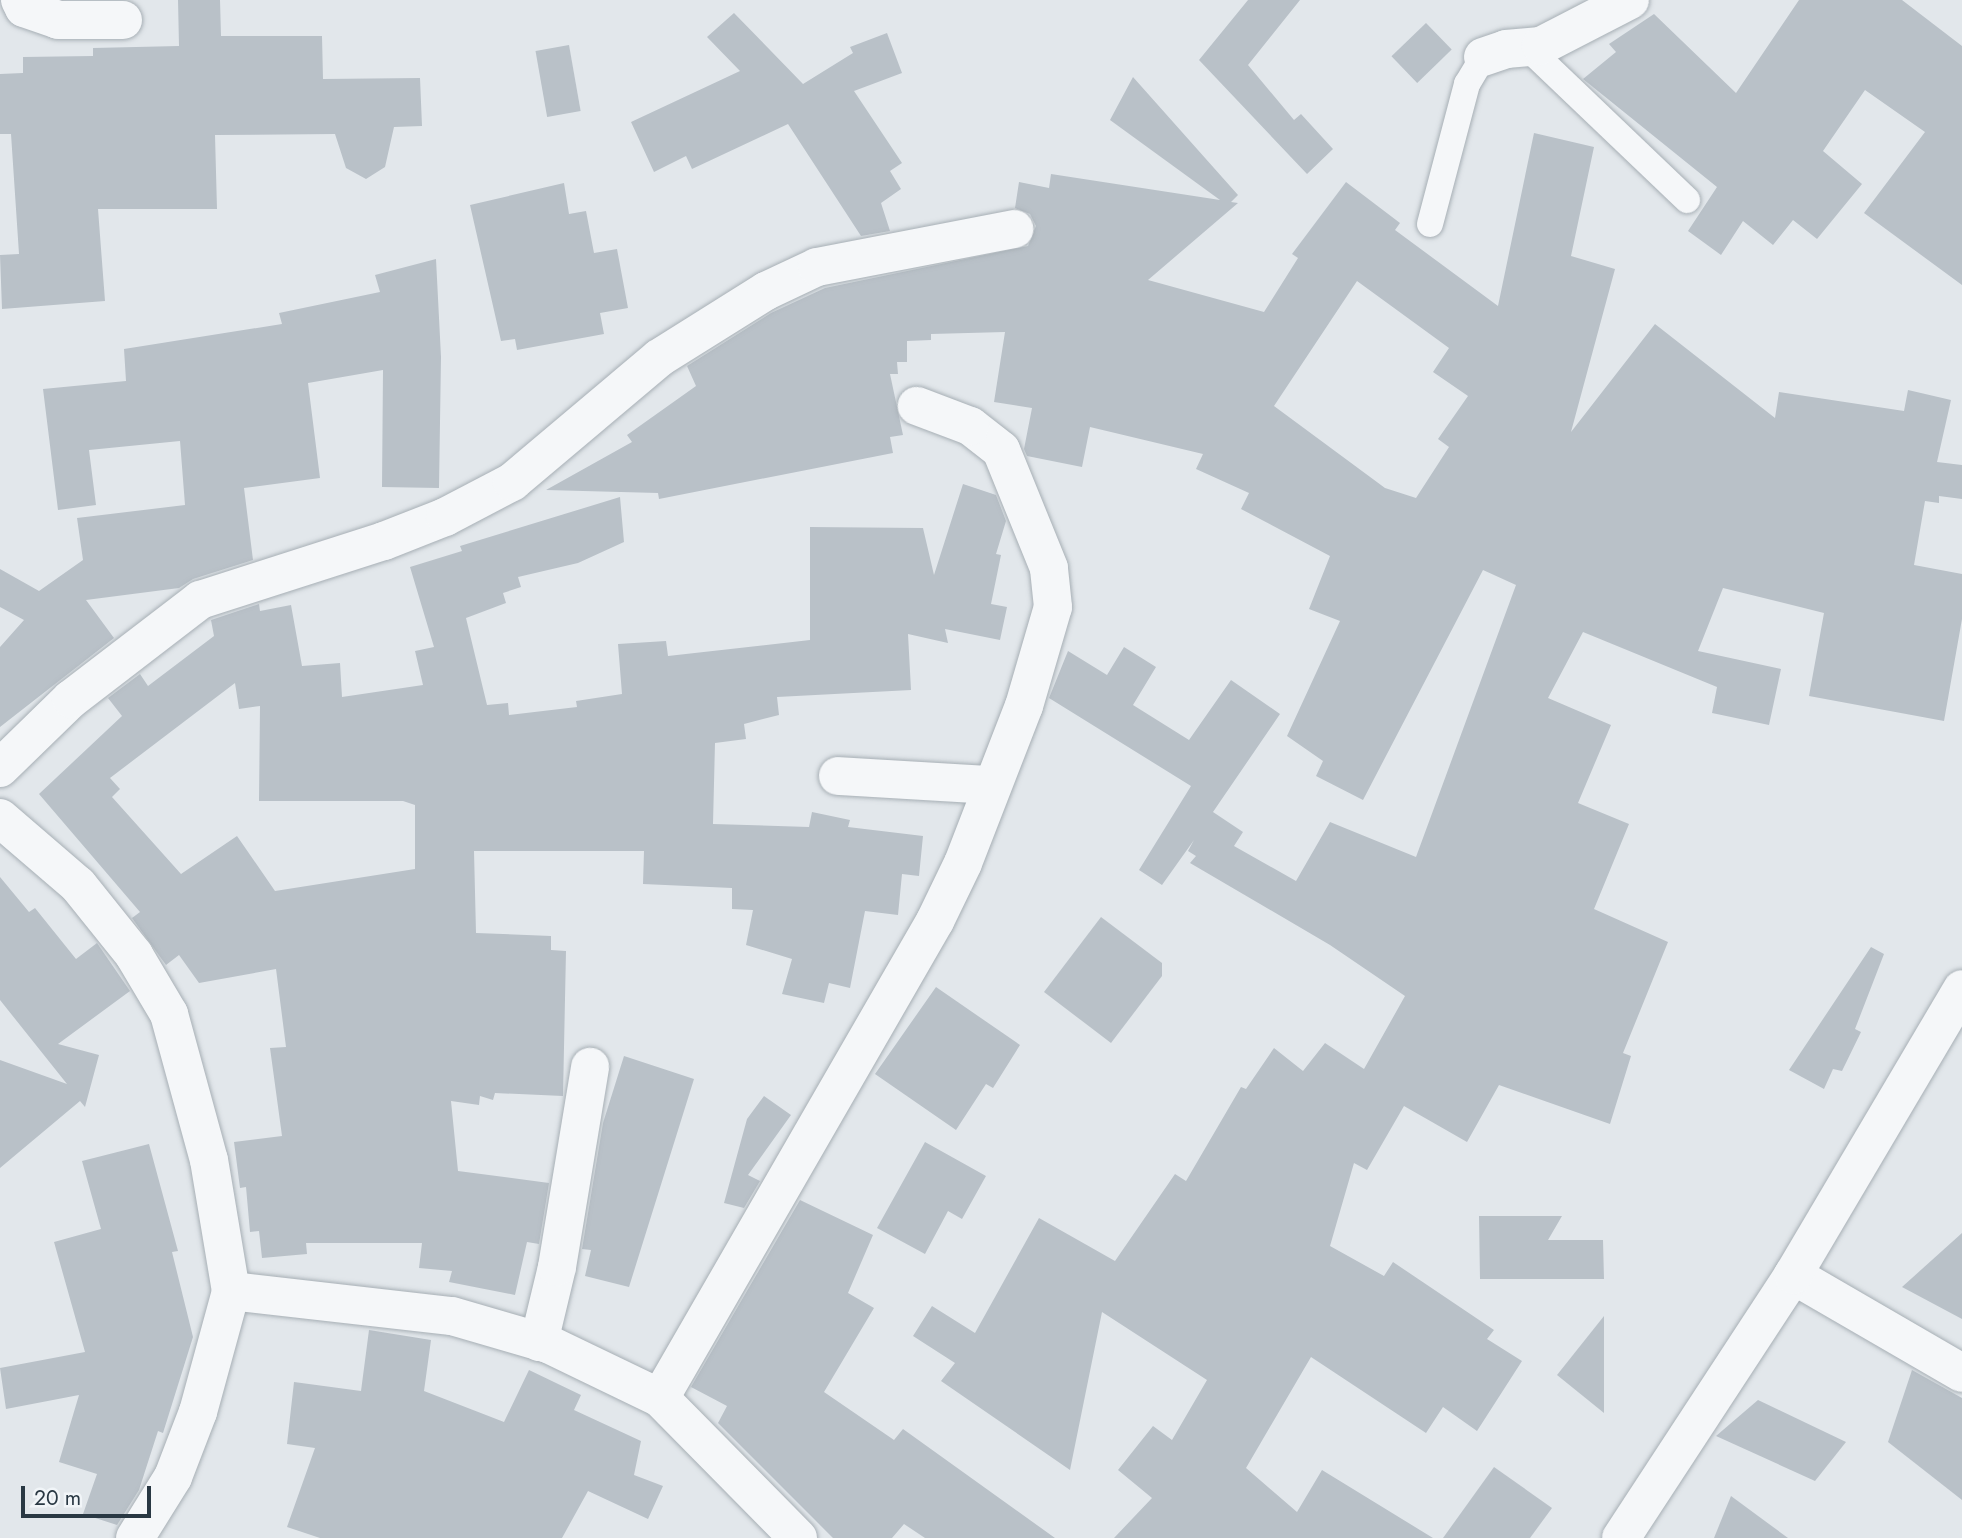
<!DOCTYPE html>
<style>
body{margin:0}
#map{position:relative;width:1962px;height:1538px;overflow:hidden;background:#e2e7eb;font-family:Jost,sans-serif}
div>[style]{position:absolute}
[style*='--x']{left:calc(var(--x)*1px);top:calc(var(--y)*1px);width:calc(var(--w)*1px);rotate:calc(var(--a)*1deg)}
.building>*{inset:0;background:#b9c1c8;transform-origin:0 0}
.roads{filter:drop-shadow(0 0 2px #a7afb5) drop-shadow(0 0 2px #a7afb5)}
.service>*{height:26px;margin:-13px;padding:0 13px;transform-origin:13px;border-radius:13px;background:#f5f7f9}
.minor>*{height:38px;margin:-19px;padding:0 19px;transform-origin:19px;border-radius:19px;background:#f5f7f9}
span{translate:-50% -50%;white-space:nowrap;text-align:center;line-height:1.15;-webkit-text-stroke:6px #f1f5f8;paint-order:stroke}
.scale{position:absolute;left:21px;top:1486px;width:130px;height:32px;box-sizing:border-box;border:4px solid #293843;border-top:0;padding-left:9px;font-size:21px;line-height:24px;white-space:nowrap;color:#293843;-webkit-text-stroke:5px #f1f5f8;paint-order:stroke}
</style>
<div id="map">
<div class="building">
<i style="clip-path:polygon(178px 0,220px 0,221px 36px,322px 36px,323px 79px,420px 78px,422px 126px,394px 127px,385px 167px,366px 179px,346px 168px,335px 134px,215px 135px,217px 209px,98px 209px,105px 301px,2px 309px,0 255px,19px 254px,11px 134px,0 134px,0 74px,23px 73px,23px 57px,93px 56px,93px 48px,179px 46px)"></i>
<i style="clip-path:polygon(1248px 0,1300px 0,1248px 65px,1294px 120px,1301px 114px,1333px 149px,1307px 174px,1199px 60px)"></i>
<i style="clip-path:polygon(1799px 0,1902px 0,1962px 46px,1962px 285px,1864px 213px,1925px 132px,1865px 90px,1823px 151px,1862px 184px,1817px 239px,1793px 220px,1773px 245px,1743px 221px,1721px 255px,1688px 231px,1717px 187px,1583px 79px,1616px 52px,1609px 44px,1654px 14px,1736px 93px)"></i>
<i style="clip-path:polygon(734px 13px,803px 84px,853px 53px,850px 47px,887px 33px,902px 73px,854px 91px,902px 163px,890px 171px,901px 189px,881px 203px,890px 231px,861px 236px,788px 124px,692px 169px,686px 156px,654px 172px,631px 122px,740px 71px,707px 37px)"></i>
<i style="left:1426px;top:23px;width:37px;height:48px;rotate:46deg"></i>
<i style="left:569px;top:45px;width:67px;height:34px;rotate:80deg"></i>
<i style="clip-path:polygon(evenodd,1133px 77px,1238px 195px,1231px 202px,1238px 203px,1148px 280px,1264px 312px,1298px 258px,1292px 254px,1346px 182px,1400px 223px,1395px 230px,1498px 306px,1534px 133px,1594px 147px,1571px 256px,1615px 269px,1571px 432px,1655px 324px,1775px 418px,1779px 392px,1904px 411px,1908px 390px,1951px 400px,1937px 462px,1962px 465px,1962px 499px,1939px 496px,1939px 503px,1925px 501px,1914px 565px,1962px 574px,1962px 619px,1944px 721px,1809px 696px,1824px 613px,1723px 588px,1698px 651px,1781px 669px,1769px 725px,1712px 713px,1717px 687px,1583px 632px,1548px 698px,1611px 725px,1578px 803px,1629px 824px,1594px 909px,1668px 942px,1623px 1053px,1631px 1056px,1610px 1124px,1499px 1085px,1467px 1142px,1404px 1106px,1367px 1170px,1354px 1163px,1330px 1246px,1384px 1276px,1393px 1262px,1494px 1330px,1487px 1339px,1522px 1361px,1477px 1431px,1443px 1407px,1426px 1433px,1311px 1357px,1246px 1468px,1297px 1512px,1322px 1470px,1433px 1538px,1114px 1538px,1152px 1498px,1118px 1470px,1153px 1426px,1172px 1440px,1207px 1380px,1102px 1312px,1070px 1470px,941px 1381px,955px 1363px,913px 1336px,932px 1306px,975px 1333px,1039px 1218px,1115px 1261px,1175px 1174px,1186px 1181px,1241px 1087px,1246px 1089px,1274px 1048px,1303px 1071px,1325px 1043px,1364px 1069px,1405px 996px,1330px 945px,1190px 863px,1196px 856px,1188px 851px,1194px 840px,1162px 885px,1139px 870px,1191px 786px,1049px 698px,1068px 651px,1107px 675px,1124px 647px,1156px 667px,1133px 705px,1189px 740px,1231px 680px,1280px 714px,1213px 812px,1243px 832px,1234px 846px,1296px 881px,1330px 822px,1416px 857px,1516px 585px,1483px 570px,1363px 800px,1316px 776px,1323px 761px,1287px 736px,1340px 621px,1309px 609px,1330px 556px,1241px 509px,1249px 493px,1196px 469px,1203px 454px,1090px 427px,1082px 467px,1027px 456px,1024px 449px,1032px 408px,994px 402px,1005px 332px,931px 334px,931px 340px,907px 341px,907px 362px,897px 362px,898px 374px,890px 374px,903px 435px,890px 437px,893px 453px,659px 499px,658px 493px,546px 490px,632px 442px,627px 435px,696px 386px,687px 366px,771px 313px,825px 288px,1028px 246px,1036px 226px,1030px 214px,1015px 208px,1019px 182px,1049px 188px,1051px 174px,1220px 200px,1110px 120px,1133px 77px,1357px 281px,1449px 348px,1433px 372px,1468px 396px,1438px 439px,1449px 447px,1416px 498px,1385px 488px,1274px 406px,1357px 281px)"></i>
<i style="clip-path:polygon(564px 183px,569px 214px,586px 211px,594px 253px,617px 249px,628px 308px,600px 313px,604px 334px,517px 350px,515px 339px,501px 341px,470px 205px)"></i>
<i style="clip-path:polygon(436px 259px,441px 357px,439px 488px,382px 487px,383px 370px,308px 383px,320px 478px,244px 488px,253px 560px,193px 579px,179px 588px,86px 600px,114px 638px,0 727px,0 647px,24px 620px,0 607px,0 569px,39px 591px,83px 560px,77px 518px,185px 505px,180px 441px,89px 450px,96px 505px,58px 510px,43px 389px,126px 381px,124px 349px,282px 324px,279px 313px,380px 292px,375px 275px)"></i>
<i style="clip-path:polygon(evenodd,963px 484px,996px 495px,1006px 521px,996px 554px,1001px 555px,991px 604px,1007px 607px,1000px 640px,945px 629px,948px 643px,908px 634px,911px 690px,777px 697px,779px 715px,744px 724px,746px 739px,715px 743px,713px 824px,809px 827px,812px 812px,850px 820px,848px 827px,923px 836px,919px 876px,902px 874px,898px 915px,865px 911px,850px 988px,829px 983px,824px 1003px,782px 994px,792px 959px,746px 945px,753px 910px,732px 909px,732px 888px,643px 884px,644px 851px,474px 851px,476px 933px,551px 936px,551px 950px,566px 951px,563px 1096px,495px 1093px,493px 1100px,480px 1096px,479px 1105px,451px 1101px,458px 1171px,549px 1183px,539px 1244px,527px 1242px,515px 1295px,449px 1282px,452px 1271px,419px 1268px,422px 1243px,306px 1243px,307px 1254px,262px 1258px,259px 1231px,250px 1232px,246px 1187px,240px 1188px,234px 1142px,282px 1136px,270px 1048px,286px 1047px,276px 969px,199px 983px,179px 955px,166px 965px,132px 918px,140px 912px,39px 794px,122px 716px,108px 698px,140px 674px,148px 686px,214px 636px,211px 620px,259px 604px,260px 611px,291px 605px,302px 666px,340px 663px,342px 697px,423px 685px,415px 651px,434px 647px,410px 567px,462px 551px,460px 546px,620px 497px,624px 542px,578px 563px,518px 577px,521px 587px,503px 593px,506px 603px,466px 618px,487px 705px,508px 703px,509px 715px,577px 707px,576px 701px,622px 694px,618px 644px,666px 641px,668px 656px,810px 640px,810px 527px,923px 528px,934px 575px,963px 484px,235px 683px,239px 709px,260px 706px,259px 801px,403px 801px,415px 805px,415px 869px,275px 891px,237px 836px,181px 874px,112px 797px,120px 789px,110px 778px,235px 683px)"></i>
<i style="clip-path:polygon(0 877px,29px 912px,35px 908px,76px 959px,97px 943px,130px 991px,58px 1044px,99px 1055px,85px 1107px,80px 1101px,0 1168px,0 1060px,67px 1084px,0 1000px)"></i>
<i style="clip-path:polygon(1101px 917px,1162px 963px,1162px 976px,1111px 1043px,1044px 992px)"></i>
<i style="clip-path:polygon(1871px 947px,1884px 954px,1855px 1029px,1861px 1032px,1842px 1071px,1833px 1069px,1824px 1089px,1789px 1070px)"></i>
<i style="clip-path:polygon(936px 987px,1020px 1045px,993px 1088px,986px 1084px,956px 1130px,875px 1074px)"></i>
<i style="clip-path:polygon(624px 1056px,694px 1079px,629px 1287px,585px 1276px,591px 1250px,582px 1249px,603px 1123px)"></i>
<i style="clip-path:polygon(764px 1096px,791px 1115px,748px 1175px,760px 1181px,744px 1208px,724px 1203px,747px 1119px)"></i>
<i style="clip-path:polygon(925px 1142px,986px 1176px,962px 1219px,948px 1211px,925px 1254px,877px 1228px)"></i>
<i style="clip-path:polygon(149px 1144px,178px 1251px,172px 1252px,193px 1337px,163px 1433px,158px 1431px,139px 1490px,117px 1525px,83px 1514px,97px 1474px,59px 1462px,79px 1395px,6px 1409px,0 1368px,85px 1352px,54px 1242px,101px 1229px,82px 1161px)"></i>
<i style="clip-path:polygon(800px 1200px,873px 1235px,848px 1293px,874px 1308px,824px 1392px,894px 1440px,903px 1429px,1055px 1538px,925px 1538px,904px 1524px,892px 1538px,833px 1538px,718px 1423px,727px 1406px,691px 1387px)"></i>
<i style="clip-path:polygon(1479px 1216px,1562px 1216px,1548px 1240px,1603px 1240px,1604px 1279px,1480px 1279px)"></i>
<i style="clip-path:polygon(1962px 1233px,1962px 1319px,1902px 1287px)"></i>
<i style="clip-path:polygon(1604px 1316px,1604px 1413px,1557px 1375px)"></i>
<i style="clip-path:polygon(369px 1330px,431px 1340px,424px 1391px,504px 1422px,529px 1370px,581px 1395px,574px 1410px,641px 1441px,634px 1475px,663px 1486px,648px 1519px,588px 1491px,562px 1538px,320px 1538px,287px 1527px,315px 1448px,287px 1444px,294px 1382px,361px 1391px)"></i>
<i style="clip-path:polygon(1912px 1370px,1962px 1398px,1962px 1500px,1888px 1442px)"></i>
<i style="clip-path:polygon(1758px 1400px,1846px 1442px,1815px 1481px,1716px 1436px)"></i>
<i style="clip-path:polygon(1494px 1467px,1552px 1508px,1530px 1538px,1443px 1538px)"></i>
<i style="clip-path:polygon(1731px 1496px,1788px 1538px,1714px 1538px)"></i>
</div>
<div class="roads">
<div class="service">
<i style="--x:1528;--y:48;--w:220;--a:43.7"></i>
<i style="--x:1430;--y:224;--w:145;--a:-75.2"></i>
<i style="--x:1467;--y:84;--w:31;--a:-59"></i>
</div>
<div class="minor">
<i style="--x:20;--y:0;--w:9;--a:63"></i>
<i style="--x:24;--y:8;--w:36;--a:19"></i>
<i style="--x:58;--y:20;--w:65;--a:0"></i>
<i style="--x:1483;--y:57;--w:24;--a:-19"></i>
<i style="--x:1506;--y:49;--w:35;--a:-5"></i>
<i style="--x:1541;--y:46;--w:100;--a:-27.3"></i>
<i style="--x:0;--y:768;--w:99;--a:-44.2"></i>
<i style="--x:71;--y:699;--w:163;--a:-37.5"></i>
<i style="--x:200;--y:600;--w:193;--a:-17.8"></i>
<i style="--x:384;--y:541;--w:66;--a:-21.5"></i>
<i style="--x:445;--y:517;--w:76;--a:-27.6"></i>
<i style="--x:512;--y:482;--w:192;--a:-40.1"></i>
<i style="--x:659;--y:358;--w:126;--a:-32.1"></i>
<i style="--x:766;--y:291;--w:56;--a:-25.2"></i>
<i style="--x:817;--y:267;--w:201;--a:-10.9"></i>
<i style="--x:838;--y:776;--w:152;--a:3.4"></i>
<i style="--x:0;--y:818;--w:103;--a:40.7"></i>
<i style="--x:78;--y:885;--w:90;--a:51.3"></i>
<i style="--x:134;--y:955;--w:69;--a:59.3"></i>
<i style="--x:169;--y:1014;--w:151;--a:74.7"></i>
<i style="--x:209;--y:1160;--w:133;--a:80.5"></i>
<i style="--x:231;--y:1291;--w:222;--a:6.5"></i>
<i style="--x:452;--y:1316;--w:100;--a:16.3"></i>
<i style="--x:548;--y:1344;--w:124;--a:25.7"></i>
<i style="--x:1793;--y:1275;--w:195;--a:30.1"></i>
<i style="--x:539;--y:1342;--w:77;--a:-76.5"></i>
<i style="--x:557;--y:1267;--w:203;--a:-80.6"></i>
<i style="--x:135;--y:1538;--w:72;--a:-58.1"></i>
<i style="--x:173;--y:1477;--w:70;--a:-69"></i>
<i style="--x:198;--y:1412;--w:125;--a:-74.7"></i>
<i style="--x:798;--y:1538;--w:197;--a:-134.6"></i>
<i style="--x:660;--y:1398;--w:551;--a:-60.04"></i>
<i style="--x:935;--y:921;--w:64;--a:-64.2"></i>
<i style="--x:963;--y:863;--w:168;--a:-68.8"></i>
<i style="--x:1024;--y:706;--w:103;--a:-73.7"></i>
<i style="--x:1053;--y:607;--w:39;--a:-96"></i>
<i style="--x:1049;--y:568;--w:127;--a:-112.1"></i>
<i style="--x:1001;--y:450;--w:39;--a:-142"></i>
<i style="--x:970;--y:426;--w:57;--a:-159.3"></i>
<i style="--x:1621;--y:1538;--w:314;--a:-56.8"></i>
<i style="--x:1793;--y:1275;--w:332;--a:-59.4"></i>
</div>
</div>
<div class="scale">20 m</div>
</div>
